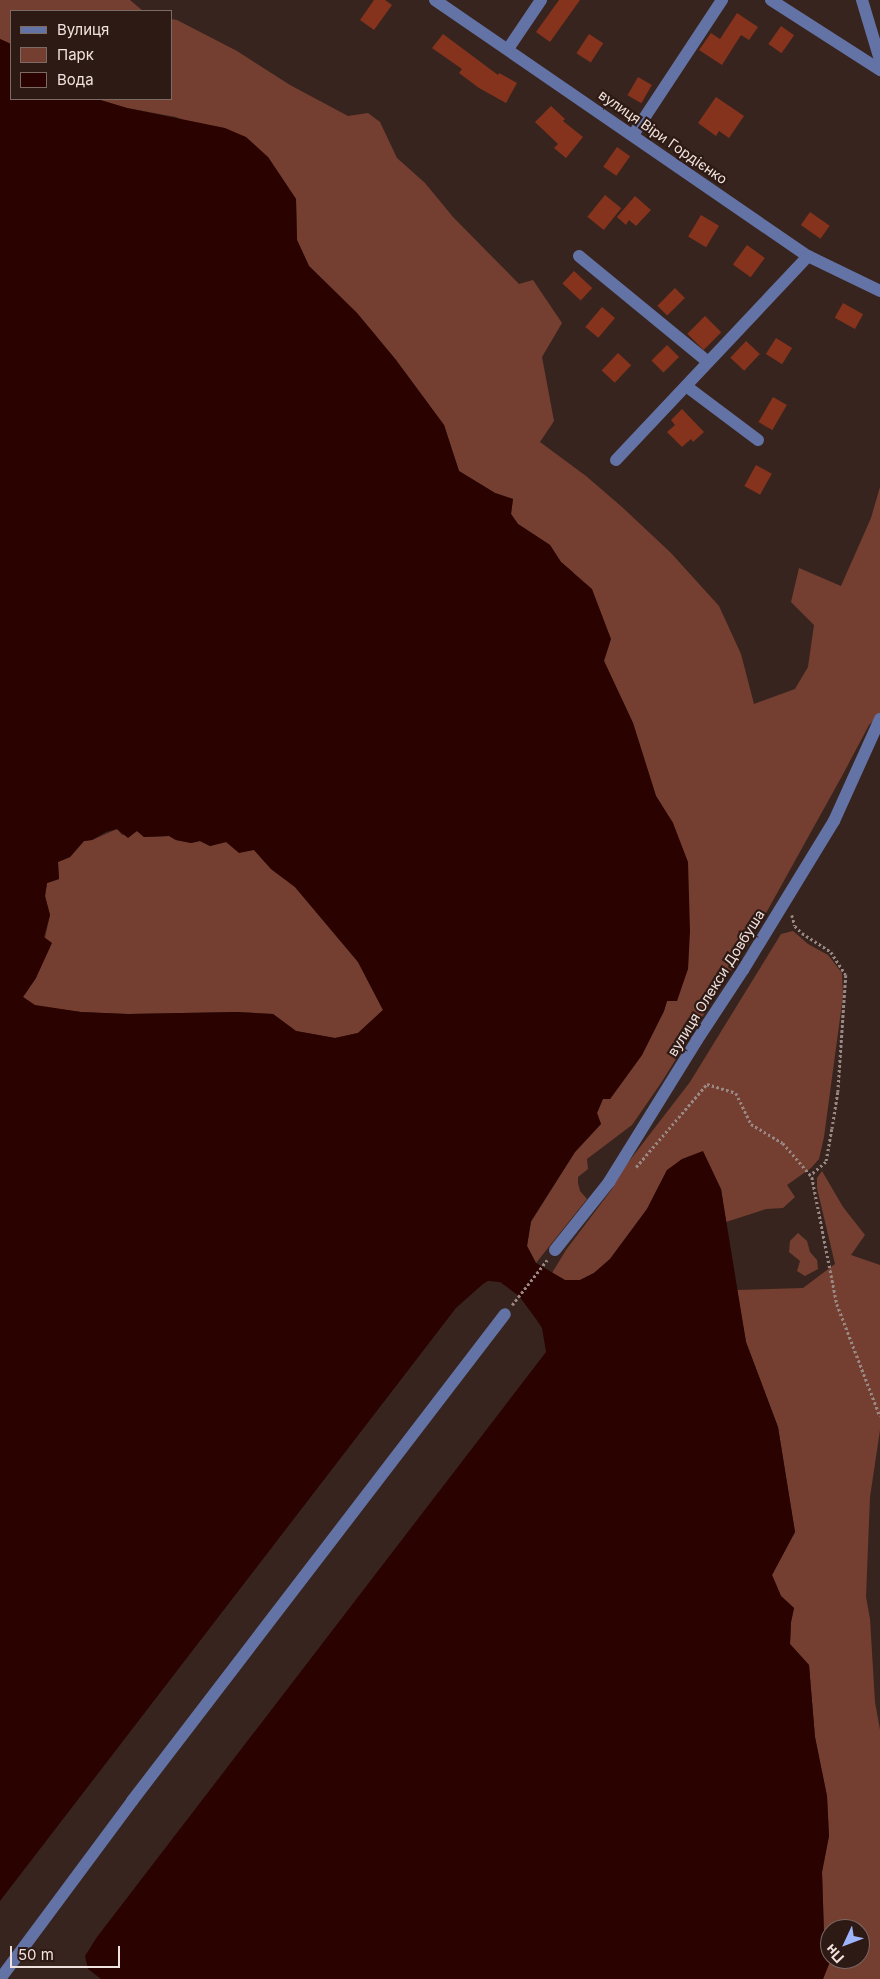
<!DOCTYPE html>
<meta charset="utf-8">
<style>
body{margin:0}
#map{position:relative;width:880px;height:1979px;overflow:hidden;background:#38241e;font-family:Inter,sans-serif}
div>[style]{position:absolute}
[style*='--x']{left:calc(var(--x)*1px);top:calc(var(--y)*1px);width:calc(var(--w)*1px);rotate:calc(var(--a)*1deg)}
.green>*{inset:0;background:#743f30}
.water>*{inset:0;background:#2a0200}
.building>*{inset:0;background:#85331c;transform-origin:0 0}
.path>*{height:2.5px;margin-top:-1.25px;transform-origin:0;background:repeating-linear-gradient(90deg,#998883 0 2.5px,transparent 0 5px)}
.minor>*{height:12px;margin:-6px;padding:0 6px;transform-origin:6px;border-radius:6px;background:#6473a6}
span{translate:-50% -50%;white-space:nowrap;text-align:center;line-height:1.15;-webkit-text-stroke:4.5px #2e1a15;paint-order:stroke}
.street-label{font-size:14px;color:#f0e2de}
.legend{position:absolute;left:10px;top:10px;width:162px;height:90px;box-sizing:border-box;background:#2e1a15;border:1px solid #7c6a65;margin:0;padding:6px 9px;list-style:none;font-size:15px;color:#f0e2de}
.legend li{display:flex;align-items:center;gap:10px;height:25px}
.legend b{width:25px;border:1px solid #7c6a65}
.north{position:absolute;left:820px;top:1919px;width:50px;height:50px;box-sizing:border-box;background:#2e1a15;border:1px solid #7c6a65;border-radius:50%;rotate:227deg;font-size:14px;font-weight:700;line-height:20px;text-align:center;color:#f0e2de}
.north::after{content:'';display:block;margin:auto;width:18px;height:22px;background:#9eb4fd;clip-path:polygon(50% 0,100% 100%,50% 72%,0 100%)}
.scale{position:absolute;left:10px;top:1946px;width:110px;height:22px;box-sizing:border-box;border:2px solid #f0e2de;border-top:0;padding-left:6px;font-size:15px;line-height:18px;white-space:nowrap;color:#f0e2de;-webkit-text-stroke:4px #2e1a15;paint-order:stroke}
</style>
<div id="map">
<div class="green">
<i style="clip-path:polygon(0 0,130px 0,143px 11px,11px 11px,11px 44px,0 39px)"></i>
<i style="clip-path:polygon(171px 19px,177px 20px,237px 51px,290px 85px,348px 116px,368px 113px,380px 122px,397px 158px,425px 183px,453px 217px,519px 284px,533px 280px,562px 323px,542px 357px,554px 421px,540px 442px,586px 476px,622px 507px,671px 553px,719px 606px,741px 654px,754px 704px,795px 689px,808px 667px,814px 625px,791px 602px,799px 568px,841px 586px,871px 518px,880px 487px,880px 725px,872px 722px,869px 725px,842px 776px,756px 931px,661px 1083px,632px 1125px,587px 1159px,588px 1169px,578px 1177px,578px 1183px,580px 1191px,587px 1199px,536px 1263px,527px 1246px,531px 1222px,575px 1152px,601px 1124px,597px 1113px,603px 1098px,610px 1099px,642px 1055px,664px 1011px,667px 1001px,688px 969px,689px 910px,673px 823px,656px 796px,633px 723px,604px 661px,573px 572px,561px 562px,550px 545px,518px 524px,511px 514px,513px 499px,495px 493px,459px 471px,444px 425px,396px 360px,357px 313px,309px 266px,297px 240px,296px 199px,268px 157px,176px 117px,127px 108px,97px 99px,171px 99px)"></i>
<i style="clip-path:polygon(117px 829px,122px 835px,137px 831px,144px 837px,169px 836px,176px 840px,191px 843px,200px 841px,210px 846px,226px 842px,254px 850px,271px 869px,295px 887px,358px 962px,383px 1010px,358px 1033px,335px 1038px,296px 1031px,273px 1014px,237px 1012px,128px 1014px,81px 1012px,35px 1006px,23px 997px,36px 978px,50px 915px,45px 896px,47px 883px,59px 879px,58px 862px,70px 857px,84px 841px,92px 840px)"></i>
<i style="clip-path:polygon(793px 931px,808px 944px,828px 955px,842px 973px,843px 996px,824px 1137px,819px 1159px,811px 1168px,787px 1185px,795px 1197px,783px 1208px,766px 1209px,726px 1222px,721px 1189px,667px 1170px,647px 1209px,610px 1259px,594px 1273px,580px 1280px,565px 1280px,552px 1273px,566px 1250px,612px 1189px,620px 1173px,690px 1082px,781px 934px)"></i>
<i style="clip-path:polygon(822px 1171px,843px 1207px,865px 1235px,851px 1255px,880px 1265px,880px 1430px,870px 1497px,866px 1597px,870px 1619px,875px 1702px,880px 1730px,880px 1979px,823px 1979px,831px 1959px,860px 1959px,860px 1929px,830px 1929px,830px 1950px,824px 1934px,822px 1872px,829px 1836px,827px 1796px,815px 1737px,809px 1665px,790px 1644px,791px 1622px,794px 1608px,781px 1596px,772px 1575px,795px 1532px,778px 1427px,746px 1342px,737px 1290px,803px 1288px,835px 1264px,817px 1188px,817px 1178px)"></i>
<i style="clip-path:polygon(798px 1233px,807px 1241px,810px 1252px,817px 1260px,818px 1269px,805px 1276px,797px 1271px,800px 1261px,789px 1252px,790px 1241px)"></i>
</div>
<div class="water">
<i style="clip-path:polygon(evenodd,0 39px,11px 44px,11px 99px,97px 99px,127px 108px,225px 128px,246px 137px,268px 157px,296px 199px,297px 240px,309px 266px,357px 313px,396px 360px,444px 425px,459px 471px,495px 493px,513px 499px,511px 514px,518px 524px,550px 545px,561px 562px,592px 589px,611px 639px,604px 661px,633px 723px,656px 796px,673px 823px,688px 862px,690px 931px,688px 969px,677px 1001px,667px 1001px,664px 1011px,642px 1055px,610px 1099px,603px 1099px,597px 1113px,601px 1124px,575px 1152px,531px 1221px,527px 1246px,536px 1263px,565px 1280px,580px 1280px,594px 1273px,610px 1259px,647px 1209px,667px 1170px,682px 1159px,703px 1151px,721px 1189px,746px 1342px,778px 1427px,795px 1532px,772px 1575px,781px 1596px,794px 1608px,791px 1622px,790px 1644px,809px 1665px,815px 1737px,827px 1796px,829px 1836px,822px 1872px,824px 1934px,831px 1959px,823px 1979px,101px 1979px,88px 1969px,85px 1956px,97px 1937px,546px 1352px,542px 1328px,536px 1319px,519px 1296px,500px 1282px,488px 1281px,483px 1284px,456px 1308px,0 1901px,0 39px,117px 829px,128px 838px,137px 831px,144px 837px,169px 836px,176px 840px,191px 843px,200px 841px,210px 846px,226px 842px,239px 853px,254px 850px,271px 869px,295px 887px,358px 962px,383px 1010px,358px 1033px,335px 1038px,296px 1031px,273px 1014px,237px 1012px,128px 1014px,81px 1012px,35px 1005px,23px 997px,36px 978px,52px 943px,44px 937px,50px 915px,45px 896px,47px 883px,59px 879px,58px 862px,70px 857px,84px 841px,92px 840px,106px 832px,117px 829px)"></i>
</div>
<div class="building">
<i style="clip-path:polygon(374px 0,385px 0,392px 5px,374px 30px,360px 20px)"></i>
<i style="clip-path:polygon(559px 0,580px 0,550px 42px,536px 32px)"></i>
<i style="clip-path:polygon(737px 13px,758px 27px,749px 40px,741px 35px,722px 65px,699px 50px,711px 33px,720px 39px)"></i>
<i style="left:781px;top:26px;width:16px;height:22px;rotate:35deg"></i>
<i style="clip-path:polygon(443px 34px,498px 75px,499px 73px,517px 83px,506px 103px,479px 88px,459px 73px,462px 69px,432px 48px)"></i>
<i style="left:589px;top:34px;width:17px;height:23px;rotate:33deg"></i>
<i style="left:638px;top:77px;width:16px;height:21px;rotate:30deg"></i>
<i style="clip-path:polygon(716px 97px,744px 116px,729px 138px,719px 131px,716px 136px,698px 123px)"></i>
<i style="clip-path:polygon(551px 106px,565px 119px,563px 121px,583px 137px,566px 158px,554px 148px,558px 144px,535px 122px)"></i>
<i style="left:617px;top:147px;width:16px;height:24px;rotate:35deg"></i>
<i style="left:605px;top:195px;width:21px;height:28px;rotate:39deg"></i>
<i style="clip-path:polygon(635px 196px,651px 210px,636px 226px,629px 220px,626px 225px,617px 217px)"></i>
<i style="left:810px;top:212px;width:24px;height:16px;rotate:35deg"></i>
<i style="left:701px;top:215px;width:21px;height:25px;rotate:31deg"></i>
<i style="left:747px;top:245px;width:22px;height:24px;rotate:36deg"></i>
<i style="left:574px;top:271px;width:25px;height:17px;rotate:43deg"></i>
<i style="left:675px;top:288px;width:14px;height:25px;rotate:45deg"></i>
<i style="left:843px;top:303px;width:23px;height:17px;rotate:29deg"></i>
<i style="left:602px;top:307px;width:17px;height:26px;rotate:40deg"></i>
<i style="left:705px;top:316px;width:23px;height:25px;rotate:45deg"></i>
<i style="left:776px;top:338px;width:19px;height:19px;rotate:32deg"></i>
<i style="left:746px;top:341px;width:19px;height:23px;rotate:43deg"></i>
<i style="left:667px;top:345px;width:17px;height:22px;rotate:45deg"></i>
<i style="left:618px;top:353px;width:18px;height:24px;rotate:43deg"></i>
<i style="left:773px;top:397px;width:16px;height:29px;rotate:30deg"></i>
<i style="clip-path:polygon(682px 409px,704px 432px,693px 442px,691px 439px,682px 447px,667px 432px,675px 425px,671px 420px)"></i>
<i style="left:756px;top:465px;width:18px;height:24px;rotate:29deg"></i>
</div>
<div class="path">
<i style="--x:792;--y:915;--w:11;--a:75"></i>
<i style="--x:795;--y:926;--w:10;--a:45"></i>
<i style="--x:802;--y:933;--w:35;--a:33"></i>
<i style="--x:831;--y:952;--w:27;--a:57"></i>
<i style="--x:846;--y:975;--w:117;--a:93.9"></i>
<i style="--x:838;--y:1092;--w:37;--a:99"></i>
<i style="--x:832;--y:1129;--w:34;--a:100"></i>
<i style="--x:826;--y:1162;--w:20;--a:139"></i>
<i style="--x:636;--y:1167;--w:109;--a:-49.5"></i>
<i style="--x:707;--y:1084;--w:30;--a:17"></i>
<i style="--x:736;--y:1093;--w:34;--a:64"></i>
<i style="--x:751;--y:1124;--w:37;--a:31"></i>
<i style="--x:783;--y:1143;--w:45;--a:49.5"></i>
<i style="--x:812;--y:1177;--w:129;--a:78.9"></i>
<i style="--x:837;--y:1304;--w:120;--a:69"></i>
<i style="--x:512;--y:1305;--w:57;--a:-52.1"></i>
</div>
<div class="minor">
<i style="--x:435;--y:0;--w:452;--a:34.5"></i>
<i style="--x:808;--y:256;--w:80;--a:25.9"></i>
<i style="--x:771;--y:0;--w:130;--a:32.7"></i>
<i style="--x:862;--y:0;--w:63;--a:73.3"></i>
<i style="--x:508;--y:49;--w:59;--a:-56"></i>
<i style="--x:633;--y:135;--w:162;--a:-56.6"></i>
<i style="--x:579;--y:256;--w:167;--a:39.4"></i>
<i style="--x:686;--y:386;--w:90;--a:36.9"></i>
<i style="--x:616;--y:460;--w:280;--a:-46.7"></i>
<i style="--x:555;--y:1250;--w:87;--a:-51.5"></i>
<i style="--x:609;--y:1182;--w:167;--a:-58.2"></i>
<i style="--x:697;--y:1040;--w:84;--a:-56.7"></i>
<i style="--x:743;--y:970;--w:175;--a:-58.6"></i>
<i style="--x:834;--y:821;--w:112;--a:-65.7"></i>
<i style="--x:0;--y:1979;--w:222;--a:-53.4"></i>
<i style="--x:132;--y:1801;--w:613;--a:-52.55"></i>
</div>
<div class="street-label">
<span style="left:663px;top:137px;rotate:35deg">вулиця Віри Гордієнко</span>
<span style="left:716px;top:983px;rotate:-58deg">вулиця Олекси Довбуша</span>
</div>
<ul class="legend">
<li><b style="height:6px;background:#6473a6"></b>Вулиця</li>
<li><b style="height:14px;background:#743f30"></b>Парк</li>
<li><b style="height:14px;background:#2a0200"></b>Вода</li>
</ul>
<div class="north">Пн</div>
<div class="scale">50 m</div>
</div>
